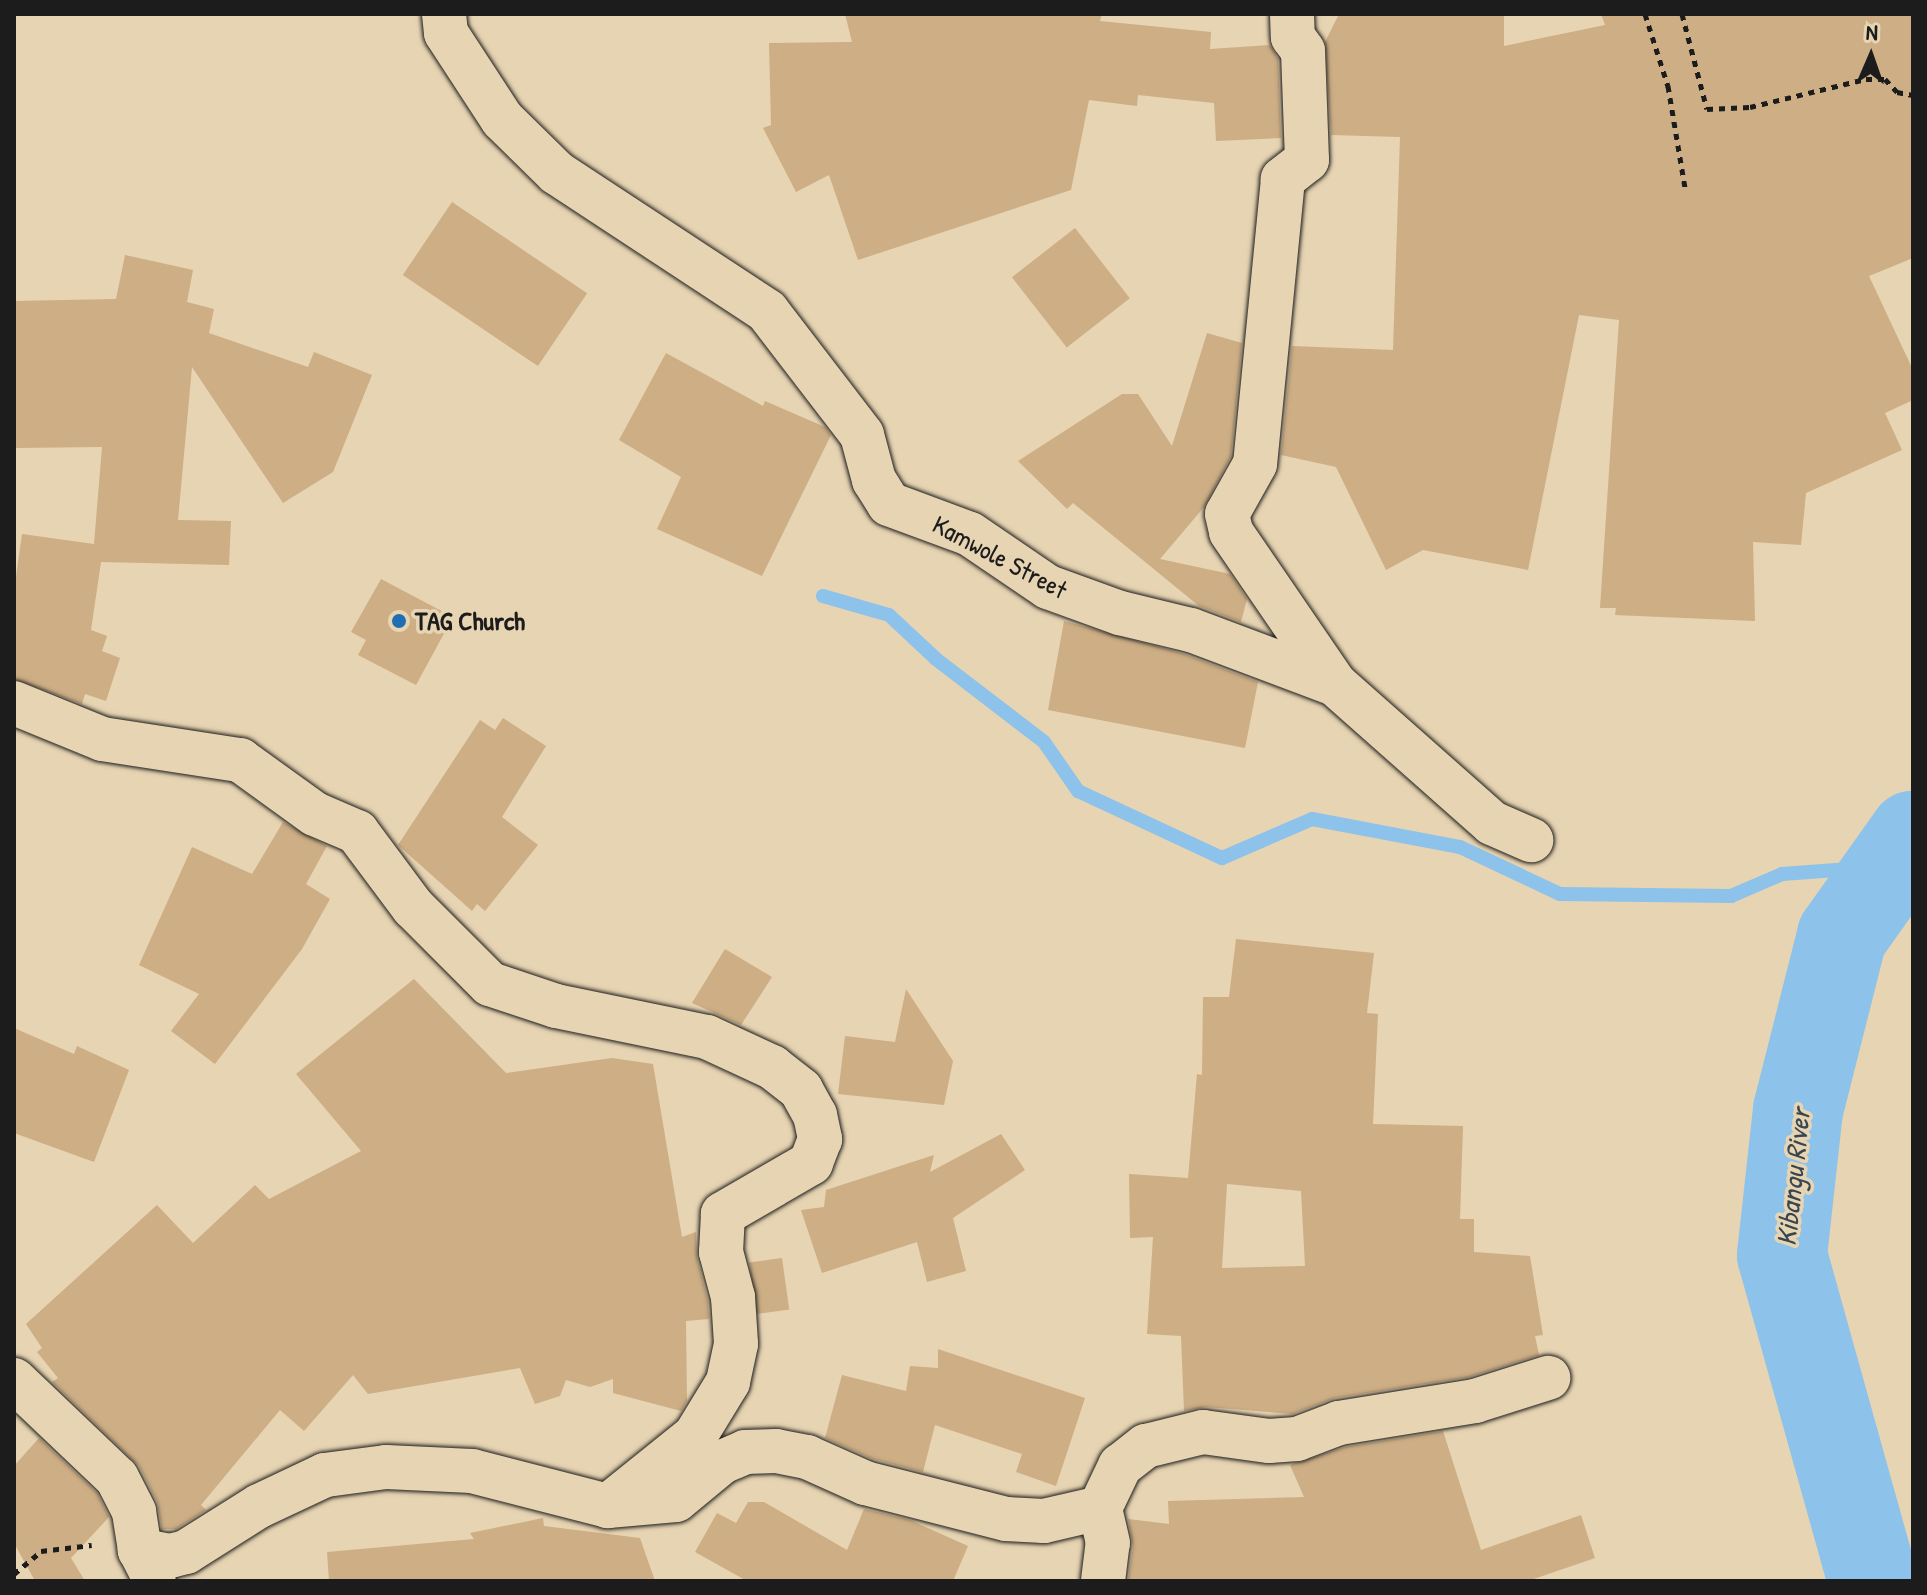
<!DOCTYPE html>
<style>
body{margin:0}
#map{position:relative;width:1927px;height:1595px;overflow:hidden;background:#e7d4b2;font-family:"Patrick Hand",sans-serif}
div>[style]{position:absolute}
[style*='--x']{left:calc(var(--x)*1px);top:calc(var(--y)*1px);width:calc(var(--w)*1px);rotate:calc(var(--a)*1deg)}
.stream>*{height:14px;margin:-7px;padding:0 7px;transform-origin:7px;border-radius:7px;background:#8dc2ea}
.river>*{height:90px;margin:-45px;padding:0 45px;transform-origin:45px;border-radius:45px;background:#8dc2ea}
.building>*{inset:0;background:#cdae85;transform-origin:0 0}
.path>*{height:5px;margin-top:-2.5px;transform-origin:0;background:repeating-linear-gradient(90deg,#1c1c1c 0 6px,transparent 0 12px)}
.roads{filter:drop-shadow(0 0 2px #1c1c1c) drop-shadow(0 0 2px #1c1c1c)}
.street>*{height:44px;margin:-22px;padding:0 22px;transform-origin:22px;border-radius:22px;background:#e7d4b2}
.dots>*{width:22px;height:22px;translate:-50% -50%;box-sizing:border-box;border:4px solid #e7d4b2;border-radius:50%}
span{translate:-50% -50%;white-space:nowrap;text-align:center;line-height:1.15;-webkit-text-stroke:7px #e7d4b2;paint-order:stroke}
.street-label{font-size:26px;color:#1c1c1c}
.poi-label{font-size:26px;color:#1c1c1c;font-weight:700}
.left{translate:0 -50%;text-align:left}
.water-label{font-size:28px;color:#384650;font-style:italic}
.frame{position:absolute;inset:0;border:16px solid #1c1c1c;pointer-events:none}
.north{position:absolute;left:1831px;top:16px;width:80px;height:80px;-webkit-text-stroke:6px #e7d4b2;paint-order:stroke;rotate:2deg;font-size:22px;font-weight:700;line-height:32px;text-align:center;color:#1c1c1c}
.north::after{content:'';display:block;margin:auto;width:28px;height:36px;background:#1c1c1c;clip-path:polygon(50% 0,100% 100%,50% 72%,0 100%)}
</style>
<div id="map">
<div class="stream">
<i style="--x:823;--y:596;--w:69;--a:16.1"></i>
<i style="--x:889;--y:615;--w:64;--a:43.1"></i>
<i style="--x:936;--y:659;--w:136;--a:37.5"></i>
<i style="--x:1044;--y:742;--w:60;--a:55.2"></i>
<i style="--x:1078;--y:791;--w:159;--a:25"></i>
<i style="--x:1222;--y:858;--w:98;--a:-23.4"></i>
<i style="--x:1312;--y:819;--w:151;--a:10.7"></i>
<i style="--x:1460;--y:847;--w:110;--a:25.2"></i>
<i style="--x:1560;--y:894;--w:171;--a:0.7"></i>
<i style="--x:1731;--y:896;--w:56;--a:-23.3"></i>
<i style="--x:1782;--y:874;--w:109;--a:-4.2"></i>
</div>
<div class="river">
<i style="--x:1873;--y:1581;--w:338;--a:-105.6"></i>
<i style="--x:1782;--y:1255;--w:146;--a:-83.7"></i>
<i style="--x:1798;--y:1110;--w:179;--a:-75.8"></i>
<i style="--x:1842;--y:936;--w:123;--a:-54.6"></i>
</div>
<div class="building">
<i style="clip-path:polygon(845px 14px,1102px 14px,1100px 21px,1211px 32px,1210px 49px,1270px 45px,1278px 59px,1281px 138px,1216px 141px,1214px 103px,1138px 95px,1137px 106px,1089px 100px,1071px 190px,858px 260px,829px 175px,796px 192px,763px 128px,771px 125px,769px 43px,852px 42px)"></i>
<i style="clip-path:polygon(1339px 14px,1504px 14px,1504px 46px,1605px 25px,1601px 14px,1913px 14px,1913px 258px,1869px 276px,1913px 370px,1913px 400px,1885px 413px,1902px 450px,1806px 493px,1801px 545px,1753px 542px,1755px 621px,1615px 615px,1616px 608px,1600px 608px,1619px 320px,1579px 315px,1528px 570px,1423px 550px,1386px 570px,1336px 467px,1281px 455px,1292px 346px,1393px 350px,1400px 137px,1331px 135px,1325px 42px)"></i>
<i style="left:452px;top:202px;width:163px;height:88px;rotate:34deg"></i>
<i style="left:1075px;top:228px;width:89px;height:80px;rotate:52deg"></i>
<i style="clip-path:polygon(125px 255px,193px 270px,187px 302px,214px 309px,209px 333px,308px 367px,314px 352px,372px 375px,333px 472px,283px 503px,192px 367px,178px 520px,231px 521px,229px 565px,101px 562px,91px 630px,107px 636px,102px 651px,120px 658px,106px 701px,85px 694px,82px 704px,14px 679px,14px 591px,22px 534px,94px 544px,102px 447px,14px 448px,14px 301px,116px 299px)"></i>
<i style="clip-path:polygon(1207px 333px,1242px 343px,1231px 456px,1204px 507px,1160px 559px,1230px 574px,1247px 599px,1241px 622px,1199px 606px,1073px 503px,1067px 509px,1018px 461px,1122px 394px,1138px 394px,1172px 446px)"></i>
<i style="clip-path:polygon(666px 353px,763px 406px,765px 401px,825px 427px,831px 435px,762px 576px,657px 529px,681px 477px,619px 440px)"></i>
<i style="clip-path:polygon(381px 579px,453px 617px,416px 685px,358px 655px,366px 640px,351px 632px)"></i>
<i style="clip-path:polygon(1064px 621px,1184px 654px,1258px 682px,1245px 748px,1048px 710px)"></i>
<i style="clip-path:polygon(503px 718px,546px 746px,502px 817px,538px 845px,485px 911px,477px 904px,472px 911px,398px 845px,480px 720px,495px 730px)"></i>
<i style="clip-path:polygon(283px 822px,327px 846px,306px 884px,330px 899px,302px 949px,215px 1064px,171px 1031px,199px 994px,139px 965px,192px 847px,252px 874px)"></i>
<i style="clip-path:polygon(evenodd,1236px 939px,1374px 953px,1367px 1013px,1378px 1014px,1373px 1124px,1463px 1126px,1460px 1219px,1474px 1219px,1474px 1252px,1530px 1256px,1543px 1335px,1535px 1336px,1539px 1355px,1469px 1377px,1335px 1398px,1292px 1414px,1206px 1407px,1184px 1411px,1181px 1336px,1147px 1334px,1153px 1237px,1130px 1238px,1129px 1174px,1188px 1178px,1197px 1074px,1202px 1075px,1203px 997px,1229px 997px,1236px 939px,1227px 1184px,1301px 1191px,1305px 1266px,1222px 1268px,1227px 1184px)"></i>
<i style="clip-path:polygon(725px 949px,772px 977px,741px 1025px,692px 1003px)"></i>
<i style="clip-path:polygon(414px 979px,506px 1073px,612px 1058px,653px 1064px,682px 1237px,696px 1232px,697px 1258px,708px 1301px,709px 1319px,686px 1321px,687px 1401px,681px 1411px,613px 1393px,613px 1379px,590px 1387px,566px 1380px,560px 1396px,535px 1404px,520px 1368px,368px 1394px,353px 1375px,304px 1431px,280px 1410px,201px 1505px,206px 1510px,176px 1529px,162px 1529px,157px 1501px,139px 1466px,52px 1382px,58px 1378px,37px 1352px,42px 1348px,26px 1324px,157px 1205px,193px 1243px,255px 1185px,269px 1199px,361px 1151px,296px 1074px)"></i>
<i style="clip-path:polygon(906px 989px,953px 1061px,944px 1105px,838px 1094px,845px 1036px,895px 1042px)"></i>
<i style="clip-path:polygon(14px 1028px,74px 1054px,77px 1046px,129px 1070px,94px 1162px,14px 1133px)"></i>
<i style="clip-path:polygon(1001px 1134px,1025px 1170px,953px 1218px,966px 1271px,927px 1282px,917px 1242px,822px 1273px,801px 1210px,824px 1207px,826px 1190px,934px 1155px,930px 1172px)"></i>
<i style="left:782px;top:1258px;width:52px;height:33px;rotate:82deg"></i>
<i style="clip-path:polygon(938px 1349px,1085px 1398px,1056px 1486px,1016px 1472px,1022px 1454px,935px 1425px,923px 1472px,873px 1459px,825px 1438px,842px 1375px,906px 1391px,910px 1366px,938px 1368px)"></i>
<i style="clip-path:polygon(1443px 1431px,1481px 1550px,1581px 1515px,1595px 1558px,1528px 1581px,1128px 1581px,1133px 1546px,1128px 1519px,1169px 1524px,1168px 1501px,1304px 1497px,1290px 1465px,1346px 1447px)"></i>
<i style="clip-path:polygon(39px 1438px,97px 1493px,109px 1517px,71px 1558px,85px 1581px,35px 1581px,14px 1543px,14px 1466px)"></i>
<i style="clip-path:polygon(748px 1502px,764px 1502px,847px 1550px,864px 1509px,910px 1520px,968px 1546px,953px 1581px,747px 1581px,695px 1552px,717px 1513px,736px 1523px)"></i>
<i style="clip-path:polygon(543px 1518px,544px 1526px,640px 1538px,655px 1581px,329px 1581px,327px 1552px,474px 1539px,470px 1533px)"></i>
</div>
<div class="path">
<i style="--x:1645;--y:14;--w:76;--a:72.3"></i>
<i style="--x:1668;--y:86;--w:103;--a:80.5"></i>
<i style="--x:1682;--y:14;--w:98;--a:75.3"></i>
<i style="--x:1707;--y:109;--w:43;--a:-2.7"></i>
<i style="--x:1750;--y:107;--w:119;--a:-13.6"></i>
<i style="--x:1866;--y:79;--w:19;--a:0"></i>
<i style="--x:1885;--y:79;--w:18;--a:47"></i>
<i style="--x:1897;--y:92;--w:16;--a:11"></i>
<i style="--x:14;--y:1574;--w:35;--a:-40"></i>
<i style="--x:41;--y:1551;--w:51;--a:-6.7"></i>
</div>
<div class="roads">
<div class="street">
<i style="--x:444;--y:14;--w:19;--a:84"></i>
<i style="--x:446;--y:33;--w:103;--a:56.9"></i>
<i style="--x:502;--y:119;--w:77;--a:44.5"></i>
<i style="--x:557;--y:173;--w:251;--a:33.3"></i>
<i style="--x:767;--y:311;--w:156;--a:52.5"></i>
<i style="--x:862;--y:435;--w:47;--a:75.1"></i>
<i style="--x:874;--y:480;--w:28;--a:58"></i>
<i style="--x:889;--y:504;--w:86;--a:20.3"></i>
<i style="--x:970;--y:534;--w:94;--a:34.2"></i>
<i style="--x:1048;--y:587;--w:77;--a:19.9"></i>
<i style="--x:1120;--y:613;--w:73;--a:13.5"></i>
<i style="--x:1191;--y:630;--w:154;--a:20.6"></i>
<i style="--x:1335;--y:684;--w:210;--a:41.5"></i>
<i style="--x:1492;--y:823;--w:43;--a:23.6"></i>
<i style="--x:1292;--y:14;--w:23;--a:88"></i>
<i style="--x:1293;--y:37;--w:17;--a:54"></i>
<i style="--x:1303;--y:51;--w:109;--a:87.9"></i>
<i style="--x:1307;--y:160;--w:31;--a:142"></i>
<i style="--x:1283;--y:179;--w:286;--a:95.6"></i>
<i style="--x:1255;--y:464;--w:57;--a:119.2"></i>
<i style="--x:1227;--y:514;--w:18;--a:77"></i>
<i style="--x:1231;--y:532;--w:184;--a:55.6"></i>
<i style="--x:14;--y:703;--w:95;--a:22.2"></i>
<i style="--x:102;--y:739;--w:140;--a:8.7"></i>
<i style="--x:240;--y:760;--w:92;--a:35.8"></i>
<i style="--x:315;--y:814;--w:46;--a:23.2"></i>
<i style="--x:357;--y:832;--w:94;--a:53.3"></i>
<i style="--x:413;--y:907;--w:109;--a:45"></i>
<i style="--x:490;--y:984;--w:70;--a:18.4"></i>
<i style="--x:556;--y:1006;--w:154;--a:11.6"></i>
<i style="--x:707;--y:1037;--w:72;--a:24.8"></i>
<i style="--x:772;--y:1067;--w:37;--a:38"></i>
<i style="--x:801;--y:1090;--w:29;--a:61"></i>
<i style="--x:815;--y:1115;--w:25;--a:78"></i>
<i style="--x:820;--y:1139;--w:26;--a:111"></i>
<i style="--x:811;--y:1163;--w:102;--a:149.9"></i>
<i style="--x:723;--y:1214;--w:38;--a:93"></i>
<i style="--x:721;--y:1252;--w:47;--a:75.1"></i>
<i style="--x:733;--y:1297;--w:47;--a:86.3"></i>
<i style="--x:736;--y:1344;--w:39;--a:102"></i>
<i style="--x:728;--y:1382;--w:63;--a:121.4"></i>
<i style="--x:695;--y:1436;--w:112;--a:141.2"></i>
<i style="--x:608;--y:1506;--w:140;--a:-165.6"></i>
<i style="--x:472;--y:1471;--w:86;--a:-177.3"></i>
<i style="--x:386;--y:1467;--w:62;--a:172.5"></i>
<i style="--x:325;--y:1475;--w:73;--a:154.8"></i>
<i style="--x:259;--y:1506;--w:86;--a:147.8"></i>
<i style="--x:186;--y:1552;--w:16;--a:166"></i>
<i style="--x:170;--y:1556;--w:31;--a:-169"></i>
<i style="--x:14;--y:1380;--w:142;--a:43.6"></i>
<i style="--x:117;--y:1478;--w:38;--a:63"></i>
<i style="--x:134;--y:1512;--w:38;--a:81"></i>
<i style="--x:140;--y:1550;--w:30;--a:63"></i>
<i style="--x:608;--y:1506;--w:68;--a:-5"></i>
<i style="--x:676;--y:1500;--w:60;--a:-39.6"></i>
<i style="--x:722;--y:1462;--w:25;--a:-23"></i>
<i style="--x:745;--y:1452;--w:31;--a:-2"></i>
<i style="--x:776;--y:1451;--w:32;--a:11"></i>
<i style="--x:807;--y:1457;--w:64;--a:24.1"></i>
<i style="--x:865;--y:1483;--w:146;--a:14.3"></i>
<i style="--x:1006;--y:1519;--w:38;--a:3"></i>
<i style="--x:1044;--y:1521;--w:57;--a:-13.1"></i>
<i style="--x:1103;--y:1581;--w:38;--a:-83"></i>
<i style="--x:1108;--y:1543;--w:36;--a:-103"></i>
<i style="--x:1100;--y:1508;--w:47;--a:-64.5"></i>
<i style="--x:1120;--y:1466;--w:33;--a:-38"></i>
<i style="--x:1146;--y:1446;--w:59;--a:-13.8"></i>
<i style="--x:1203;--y:1432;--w:67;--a:7.8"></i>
<i style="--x:1269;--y:1441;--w:28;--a:-4"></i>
<i style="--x:1297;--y:1439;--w:45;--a:-20.9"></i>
<i style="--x:1339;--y:1423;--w:138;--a:-9.2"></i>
<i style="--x:1475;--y:1401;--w:77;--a:-17.5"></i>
</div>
</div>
<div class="dots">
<i style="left:399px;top:621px;background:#1f6fb2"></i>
</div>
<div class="street-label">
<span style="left:1000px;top:557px;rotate:28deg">Kamwole Street</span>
</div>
<div class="poi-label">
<span class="left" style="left:415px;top:621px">TAG Church</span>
</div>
<div class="water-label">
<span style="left:1793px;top:1177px;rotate:-84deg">Kibangu River</span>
</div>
<div class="frame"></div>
<div class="north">N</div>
</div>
